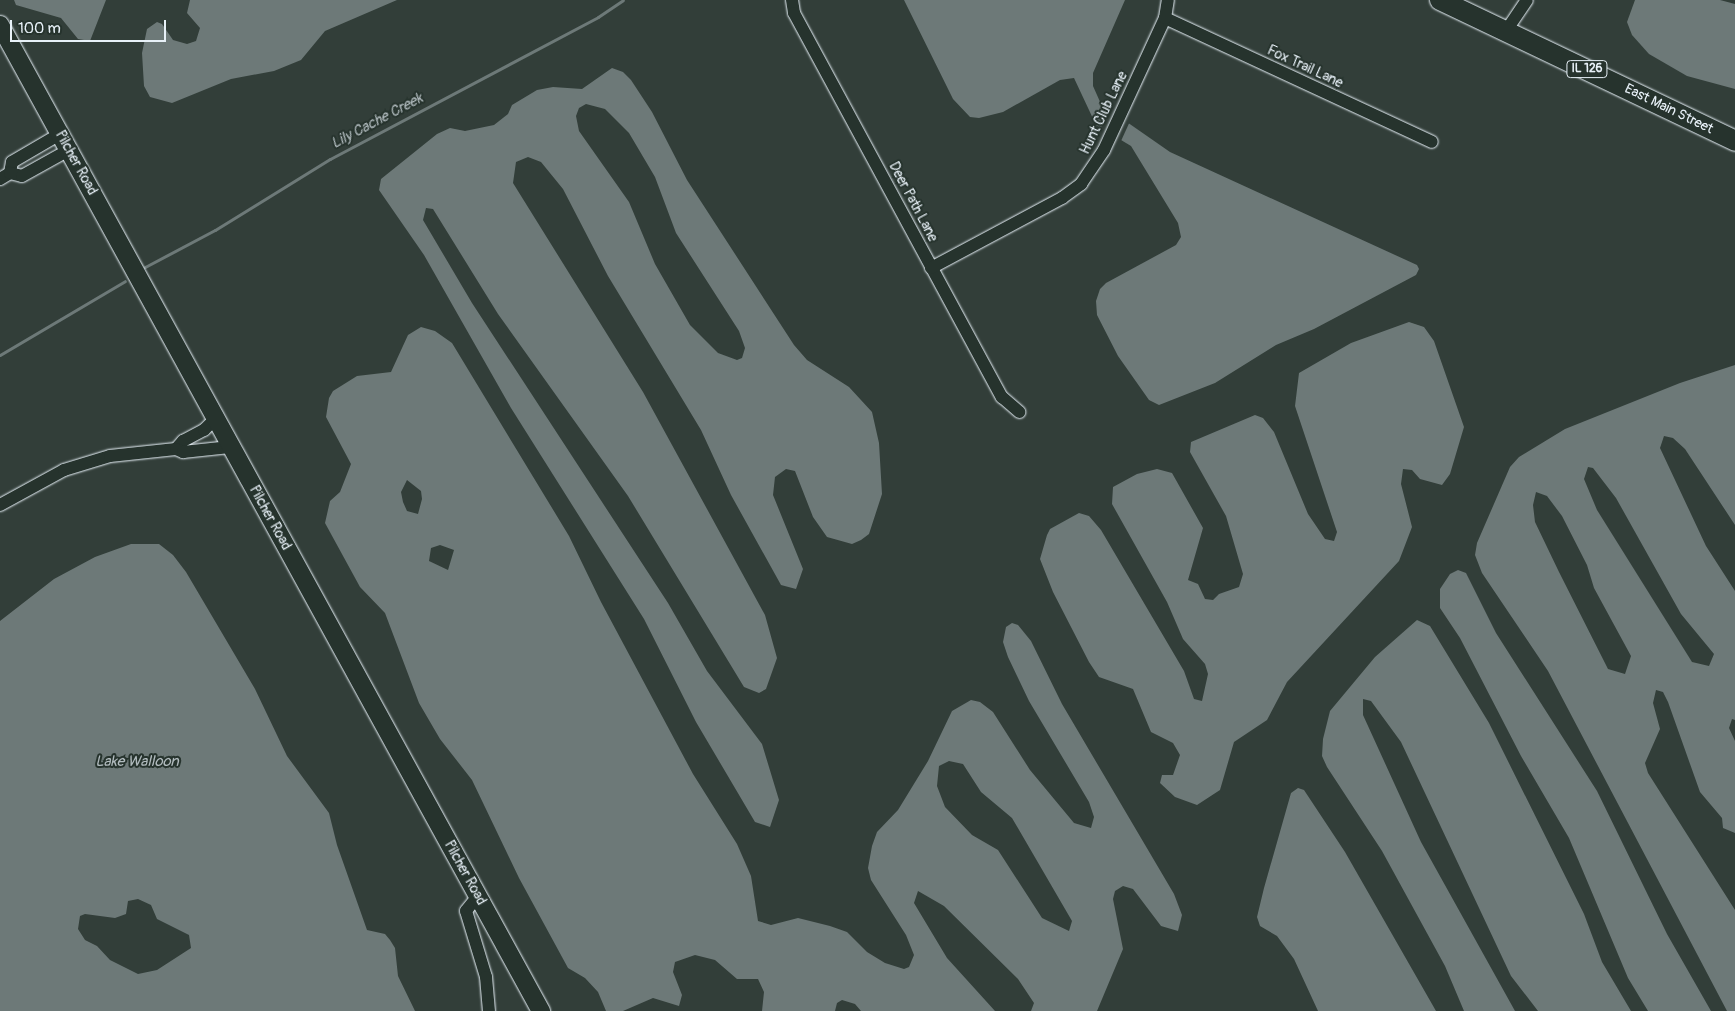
<!DOCTYPE html>
<style>
body{margin:0}
#map{position:relative;width:1735px;height:1011px;overflow:hidden;background:#323e39;font-family:Pangolin,sans-serif}
div>[style]{position:absolute}
[style*='--x']{left:calc(var(--x)*1px);top:calc(var(--y)*1px);width:calc(var(--w)*1px);rotate:calc(var(--a)*1deg)}
.water>*{inset:0;background:#6d7978}
.pier>*{inset:0;background:#323e39}
.stream>*{height:3px;margin:-1.5px;padding:0 1.5px;transform-origin:1.5px;border-radius:1.5px;background:#6d7978}
.roads{filter:drop-shadow(0 0 1px #e8f1f8) drop-shadow(0 0 1px #e8f1f8)}
.street>*{height:12px;margin:-6px;padding:0 6px;transform-origin:6px;border-radius:6px;background:#26332d}
.secondary>*{height:18px;margin:-9px;padding:0 9px;transform-origin:9px;border-radius:9px;background:#26332d}
.primary>*{height:20px;margin:-10px;padding:0 10px;transform-origin:10px;border-radius:10px;background:#26332d}
span{translate:-50% -50%;white-space:nowrap;text-align:center;line-height:1.15;-webkit-text-stroke:4px #26332d;paint-order:stroke}
.shield-label span{padding:1px 4px;background:#26332d;border:1px solid;border-radius:4px;-webkit-text-stroke-width:0}
.shield-label{font-size:12px;color:#e8f1f8;font-weight:700}
.street-label{font-size:14px;color:#e8f1f8}
.water-label{font-size:15px;color:#b1bbbe;font-style:italic}
.scale{position:absolute;left:10px;top:20px;width:156px;height:22px;box-sizing:border-box;border:2px solid #e8f1f8;border-top:0;padding-left:6px;font-size:15px;line-height:18px;white-space:nowrap;color:#e8f1f8;-webkit-text-stroke:4px #26332d;paint-order:stroke}
</style>
<div id="map">
<div class="water">
<i style="clip-path:polygon(14px 0,106px 0,90px 41px,78px 39px,61px 18px,16px 5px)"></i>
<i style="clip-path:polygon(190px 0,397px 0,325px 31px,301px 60px,274px 71px,231px 79px,172px 103px,150px 97px,144px 86px,142px 53px,147px 29px,157px 22px,162px 24px,173px 40px,187px 44px,196px 41px,200px 28px,187px 13px)"></i>
<i style="clip-path:polygon(904px 0,1125px 0,1093px 73px,1093px 86px,1101px 104px,1170px 152px,1417px 265px,1419px 269px,1416px 275px,1314px 329px,1276px 345px,1215px 383px,1159px 405px,1149px 400px,1118px 356px,1097px 315px,1096px 301px,1100px 289px,1106px 283px,1176px 245px,1181px 237px,1178px 223px,1131px 146px,1096px 125px,1074px 78px,1060px 80px,1003px 112px,979px 118px,970px 117px,953px 99px)"></i>
<i style="clip-path:polygon(1635px 0,1720px 0,1735px 4px,1735px 89px,1687px 76px,1649px 54px,1632px 35px,1627px 22px)"></i>
<i style="clip-path:polygon(evenodd,612px 68px,623px 72px,631px 80px,652px 112px,687px 180px,794px 345px,807px 360px,849px 387px,872px 412px,879px 443px,882px 494px,869px 534px,861px 540px,852px 544px,827px 537px,813px 517px,795px 471px,786px 469px,775px 477px,773px 495px,803px 569px,796px 589px,781px 585px,731px 495px,701px 430px,608px 276px,563px 189px,541px 162px,528px 157px,516px 162px,513px 183px,643px 392px,765px 615px,777px 658px,766px 689px,759px 693px,744px 687px,628px 496px,498px 314px,433px 209px,426px 208px,423px 220px,472px 303px,668px 603px,707px 671px,762px 744px,779px 800px,770px 827px,755px 822px,696px 722px,644px 619px,511px 408px,424px 255px,379px 190px,381px 179px,437px 134px,450px 128px,465px 131px,494px 125px,508px 114px,512px 105px,537px 90px,553px 87px,582px 89px,612px 68px,586px 104px,605px 109px,629px 133px,655px 177px,676px 233px,739px 331px,745px 348px,742px 358px,737px 360px,718px 353px,690px 325px,655px 264px,629px 202px,579px 131px,576px 116px,579px 108px,586px 104px)"></i>
<i style="clip-path:polygon(1409px 322px,1424px 327px,1434px 341px,1464px 427px,1450px 474px,1442px 485px,1420px 479px,1412px 470px,1403px 469px,1401px 484px,1412px 527px,1399px 561px,1287px 682px,1267px 720px,1234px 742px,1220px 790px,1197px 805px,1175px 797px,1160px 783px,1162px 775px,1173px 775px,1180px 755px,1173px 743px,1151px 732px,1133px 689px,1099px 677px,1089px 662px,1053px 592px,1040px 559px,1047px 535px,1050px 529px,1079px 513px,1089px 516px,1101px 530px,1184px 671px,1194px 699px,1202px 701px,1208px 674px,1205px 664px,1183px 639px,1167px 602px,1112px 504px,1113px 487px,1137px 474px,1157px 469px,1172px 473px,1203px 528px,1188px 580px,1198px 584px,1205px 599px,1213px 600px,1219px 594px,1239px 587px,1243px 574px,1226px 516px,1190px 452px,1191px 442px,1255px 415px,1263px 418px,1274px 432px,1308px 514px,1325px 539px,1334px 541px,1337px 532px,1295px 406px,1299px 373px,1351px 343px)"></i>
<i style="clip-path:polygon(evenodd,421px 327px,435px 331px,452px 343px,569px 536px,601px 602px,693px 774px,737px 844px,751px 876px,758px 921px,771px 925px,798px 918px,830px 926px,847px 932px,867px 952px,885px 963px,904px 969px,909px 967px,914px 955px,906px 935px,871px 880px,868px 868px,872px 846px,877px 832px,898px 810px,928px 761px,952px 711px,971px 700px,980px 702px,993px 712px,1030px 770px,1074px 823px,1091px 828px,1094px 817px,1089px 802px,1029px 701px,1008px 657px,1003px 642px,1006px 627px,1012px 623px,1018px 625px,1031px 641px,1062px 704px,1174px 894px,1182px 915px,1178px 931px,1161px 926px,1133px 889px,1123px 886px,1115px 891px,1113px 899px,1123px 949px,1097px 1011px,1031px 1011px,1034px 1003px,1018px 979px,944px 906px,918px 891px,914px 903px,947px 958px,995px 1011px,861px 1011px,855px 1004px,842px 1000px,837px 1003px,835px 1011px,762px 1011px,764px 992px,758px 979px,737px 979px,715px 960px,695px 955px,675px 962px,673px 972px,682px 995px,679px 1006px,653px 998px,623px 1011px,606px 1011px,598px 992px,585px 978px,568px 968px,519px 878px,472px 780px,440px 739px,419px 703px,385px 613px,360px 587px,325px 523px,330px 501px,340px 492px,351px 464px,326px 417px,329px 398px,333px 391px,357px 376px,391px 372px,408px 335px,421px 327px,407px 480px,421px 491px,422px 499px,418px 514px,407px 511px,403px 502px,401px 492px,407px 480px,421px 327px,440px 545px,454px 550px,448px 570px,429px 561px,431px 548px,440px 545px,421px 327px,949px 761px,963px 764px,981px 792px,1012px 818px,1072px 921px,1069px 931px,1042px 918px,998px 850px,972px 835px,945px 807px,937px 786px,939px 766px,949px 761px)"></i>
<i style="clip-path:polygon(evenodd,1735px 365px,1735px 525px,1685px 449px,1673px 438px,1664px 436px,1660px 448px,1706px 546px,1735px 591px,1735px 720px,1732px 719px,1729px 728px,1735px 741px,1735px 833px,1723px 828px,1722px 818px,1700px 792px,1668px 702px,1663px 692px,1656px 690px,1653px 703px,1660px 729px,1645px 763px,1648px 773px,1735px 910px,1735px 1011px,1727px 1011px,1548px 671px,1482px 573px,1475px 555px,1477px 543px,1510px 467px,1519px 457px,1565px 429px,1680px 383px,1735px 365px,1588px 467px,1593px 468px,1616px 498px,1681px 614px,1714px 654px,1709px 666px,1692px 662px,1597px 510px,1584px 479px,1588px 467px,1735px 365px,1536px 492px,1547px 496px,1562px 516px,1587px 565px,1594px 588px,1631px 656px,1625px 674px,1608px 669px,1559px 572px,1535px 522px,1533px 505px,1536px 492px)"></i>
<i style="clip-path:polygon(evenodd,131px 544px,159px 544px,173px 555px,186px 572px,255px 689px,287px 756px,329px 813px,337px 845px,367px 930px,385px 934px,390px 940px,395px 948px,398px 976px,415px 1011px,0 1011px,0 621px,54px 579px,95px 557px,131px 544px,138px 899px,151px 905px,157px 919px,189px 935px,191px 948px,157px 970px,138px 974px,110px 960px,97px 946px,85px 940px,78px 929px,80px 916px,85px 914px,115px 918px,126px 914px,128px 901px,138px 899px)"></i>
<i style="clip-path:polygon(1458px 570px,1466px 573px,1496px 633px,1597px 791px,1667px 934px,1711px 1011px,1648px 1011px,1628px 978px,1569px 838px,1521px 756px,1460px 638px,1440px 608px,1440px 589px,1450px 574px)"></i>
<i style="clip-path:polygon(1417px 620px,1430px 626px,1489px 723px,1584px 914px,1602px 962px,1631px 1011px,1538px 1011px,1511px 976px,1401px 742px,1371px 701px,1363px 699px,1363px 715px,1421px 842px,1515px 1011px,1464px 1011px,1445px 966px,1382px 851px,1327px 767px,1322px 756px,1323px 739px,1330px 711px,1375px 657px)"></i>
<i style="clip-path:polygon(1298px 788px,1304px 790px,1345px 852px,1436px 1011px,1318px 1011px,1294px 959px,1277px 936px,1260px 926px,1257px 917px,1264px 888px,1291px 793px)"></i>
</div>
<div class="pier">
<i style="clip-path:polygon(1110px 107px,1131px 119px,1121px 141px,1100px 130px)"></i>
</div>
<div class="stream">
<i style="--x:145;--y:267;--w:79;--a:-27.9"></i>
<i style="--x:215;--y:230;--w:135;--a:-31.7"></i>
<i style="--x:330;--y:159;--w:303;--a:-27.9"></i>
<i style="--x:598;--y:17;--w:30;--a:-34"></i>
<i style="--x:0;--y:355;--w:145;--a:-30.6"></i>
</div>
<div class="roads">
<div class="street">
<i style="--x:792;--y:0;--w:13;--a:81"></i>
<i style="--x:794;--y:13;--w:437;--a:61.6"></i>
<i style="--x:1002;--y:397;--w:23;--a:41"></i>
<i style="--x:1165;--y:18;--w:294;--a:24.9"></i>
<i style="--x:1506;--y:31;--w:37;--a:-56"></i>
<i style="--x:10;--y:173;--w:11;--a:-80"></i>
<i style="--x:12;--y:162;--w:56;--a:-30.3"></i>
<i style="--x:0;--y:179;--w:12;--a:-31"></i>
<i style="--x:10;--y:173;--w:12;--a:14"></i>
<i style="--x:22;--y:176;--w:54;--a:-29"></i>
<i style="--x:931;--y:268;--w:149;--a:-28.1"></i>
<i style="--x:1062;--y:198;--w:24;--a:-36"></i>
<i style="--x:1081;--y:184;--w:41;--a:-55.9"></i>
<i style="--x:1104;--y:150;--w:145;--a:-65.2"></i>
<i style="--x:1165;--y:18;--w:18;--a:-81"></i>
<i style="--x:176;--y:449;--w:11;--a:-49"></i>
<i style="--x:183;--y:441;--w:24;--a:-28"></i>
<i style="--x:204;--y:430;--w:16;--a:-45"></i>
<i style="--x:0;--y:505;--w:73;--a:-28.7"></i>
<i style="--x:64;--y:470;--w:48;--a:-16.9"></i>
<i style="--x:110;--y:456;--w:66;--a:-6.1"></i>
<i style="--x:176;--y:449;--w:8;--a:23"></i>
<i style="--x:183;--y:452;--w:47;--a:-6.1"></i>
<i style="--x:478;--y:896;--w:19;--a:129"></i>
<i style="--x:466;--y:911;--w:69;--a:73.1"></i>
<i style="--x:486;--y:977;--w:34;--a:85"></i>
</div>
<div class="secondary">
<i style="--x:0;--y:25;--w:1125;--a:61.25"></i>
</div>
<div class="primary">
<i style="--x:1440;--y:0;--w:327;--a:25.5"></i>
</div>
</div>
<div class="shield-label">
<span style="left:1587px;top:69px">IL 126</span>
</div>
<div class="street-label">
<span style="left:1305px;top:67px;rotate:25deg">Fox Trail Lane</span>
<span style="left:1669px;top:109px;rotate:26deg">East Main Street</span>
<span style="left:1104px;top:113px;rotate:-64deg">Hunt Club Lane</span>
<span style="left:76px;top:163px;rotate:61deg">Pilcher Road</span>
<span style="left:913px;top:202px;rotate:62deg">Deer Path Lane</span>
<span style="left:270px;top:518px;rotate:61deg">Pilcher Road</span>
<span style="left:465px;top:873px;rotate:61deg">Pilcher Road</span>
</div>
<div class="water-label">
<span style="left:377px;top:121px;rotate:-28deg">Lily Cache Creek</span>
<span style="left:137px;top:762px">Lake Walloon</span>
</div>
<div class="scale">100 m</div>
</div>
